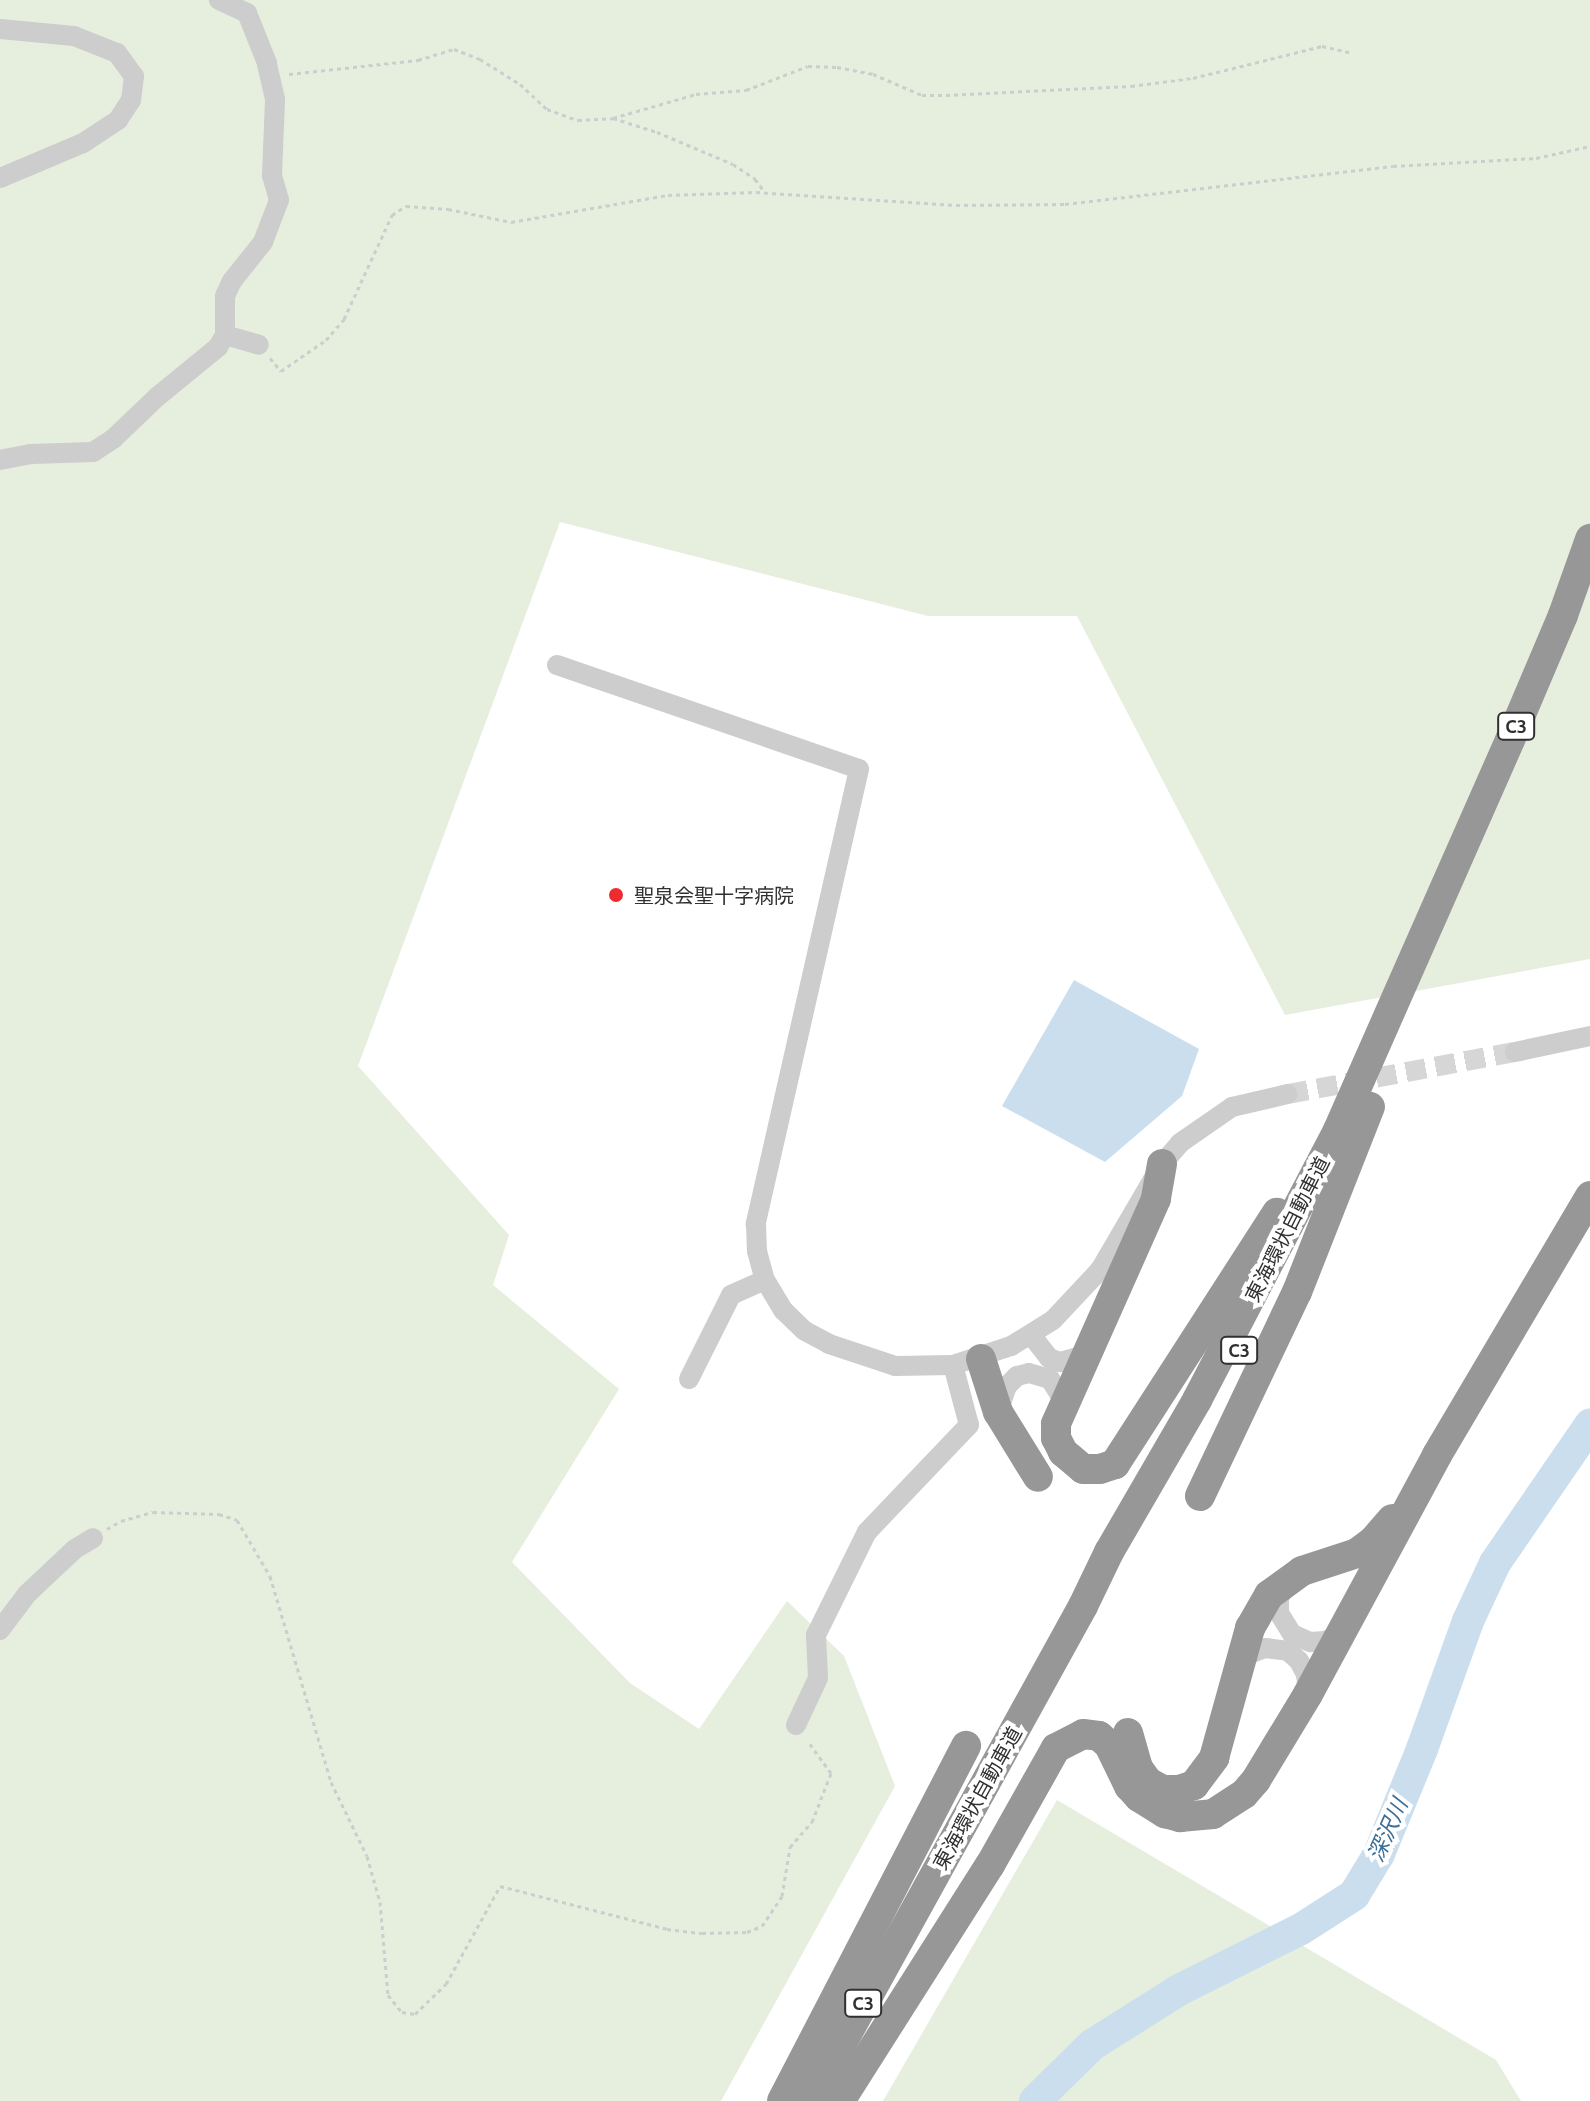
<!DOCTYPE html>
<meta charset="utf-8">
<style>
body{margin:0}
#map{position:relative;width:1590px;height:2101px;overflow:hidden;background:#fff;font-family:Ubuntu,"Noto Sans JP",sans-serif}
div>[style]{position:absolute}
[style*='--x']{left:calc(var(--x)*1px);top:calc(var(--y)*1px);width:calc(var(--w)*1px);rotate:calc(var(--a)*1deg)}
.green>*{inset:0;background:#e6eede}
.water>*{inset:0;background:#cadeee}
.stream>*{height:5px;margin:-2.5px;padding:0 2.5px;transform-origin:2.5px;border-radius:2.5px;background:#cadeee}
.river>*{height:32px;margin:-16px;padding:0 16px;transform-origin:16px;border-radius:16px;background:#cadeee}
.minor-tunnel>*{height:20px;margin-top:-10px;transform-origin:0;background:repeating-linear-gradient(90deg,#d6d6d6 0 20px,transparent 0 30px)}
.path>*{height:3px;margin-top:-1.5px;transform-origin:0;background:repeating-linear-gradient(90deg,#cdcdcd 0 4px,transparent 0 8px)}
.minor>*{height:20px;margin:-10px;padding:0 10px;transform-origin:10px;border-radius:10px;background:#cdcdcd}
.highway>*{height:30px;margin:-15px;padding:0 15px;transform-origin:15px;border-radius:15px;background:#979797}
.dots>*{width:22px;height:22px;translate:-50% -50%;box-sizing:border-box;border:4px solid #fff;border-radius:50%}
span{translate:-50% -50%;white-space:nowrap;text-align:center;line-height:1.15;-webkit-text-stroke:8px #fff;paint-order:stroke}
.shield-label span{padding:2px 6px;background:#fff;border:2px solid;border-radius:6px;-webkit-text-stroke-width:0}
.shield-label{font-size:18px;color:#303030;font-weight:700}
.poi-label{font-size:20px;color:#303030}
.left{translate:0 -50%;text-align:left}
.street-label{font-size:20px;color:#303030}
.water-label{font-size:22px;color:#396e98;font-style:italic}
</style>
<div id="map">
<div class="green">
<i style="clip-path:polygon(0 0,1590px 0,1590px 959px,1285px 1015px,1077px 616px,928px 616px,560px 522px,358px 1066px,509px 1235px,493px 1285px,619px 1389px,512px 1562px,630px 1683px,699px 1729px,787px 1601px,844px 1656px,895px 1786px,721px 2101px,0 2101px)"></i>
<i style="clip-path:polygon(1057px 1800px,1496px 2060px,1521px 2101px,883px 2101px)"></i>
</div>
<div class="water">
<i style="clip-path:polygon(1074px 980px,1199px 1049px,1182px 1096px,1105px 1162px,1002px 1106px)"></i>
</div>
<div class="stream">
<i style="--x:1039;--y:2098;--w:5;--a:37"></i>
</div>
<div class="river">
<i style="--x:1035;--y:2101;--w:80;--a:-44.5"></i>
<i style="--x:1092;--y:2045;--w:103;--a:-32.3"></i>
<i style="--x:1179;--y:1990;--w:136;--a:-26.6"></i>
<i style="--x:1301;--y:1929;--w:63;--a:-32.7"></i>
<i style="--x:1354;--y:1895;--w:48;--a:-58.6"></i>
<i style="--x:1379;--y:1854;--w:113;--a:-67.7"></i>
<i style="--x:1422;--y:1749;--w:136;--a:-70.2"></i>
<i style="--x:1468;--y:1621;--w:64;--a:-65"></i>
<i style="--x:1495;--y:1563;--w:168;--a:-55.5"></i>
</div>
<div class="minor-tunnel">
<i style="--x:1288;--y:1094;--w:231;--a:-10.5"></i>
</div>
<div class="path">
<i style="--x:289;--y:74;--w:130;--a:-6.2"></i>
<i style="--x:418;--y:60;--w:38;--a:-17"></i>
<i style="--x:454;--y:49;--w:28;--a:21"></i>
<i style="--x:480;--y:59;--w:47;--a:32"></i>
<i style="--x:520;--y:84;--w:37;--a:43"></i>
<i style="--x:547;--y:109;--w:33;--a:20"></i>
<i style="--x:578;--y:120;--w:35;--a:-3"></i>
<i style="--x:613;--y:118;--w:46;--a:17.7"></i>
<i style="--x:657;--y:132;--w:82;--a:22.8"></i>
<i style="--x:733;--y:164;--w:27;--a:34"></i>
<i style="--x:755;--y:179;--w:15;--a:53"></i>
<i style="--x:613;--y:118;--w:86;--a:-16.1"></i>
<i style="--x:696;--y:94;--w:50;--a:-4.6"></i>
<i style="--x:746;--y:90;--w:66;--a:-21.2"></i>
<i style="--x:808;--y:66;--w:29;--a:2"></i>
<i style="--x:837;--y:67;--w:37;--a:11"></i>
<i style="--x:873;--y:74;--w:53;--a:23.2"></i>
<i style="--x:922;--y:95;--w:24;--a:0"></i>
<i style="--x:946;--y:95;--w:185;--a:-2.8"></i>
<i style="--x:1131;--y:86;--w:63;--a:-7.4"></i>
<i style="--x:1193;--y:78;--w:133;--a:-13.9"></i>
<i style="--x:1322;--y:46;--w:28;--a:13"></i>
<i style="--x:270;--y:358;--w:17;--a:50"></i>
<i style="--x:281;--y:371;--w:55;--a:-34.6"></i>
<i style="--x:326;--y:340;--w:28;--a:-49"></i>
<i style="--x:344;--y:319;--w:115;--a:-65.2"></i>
<i style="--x:392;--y:215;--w:17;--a:-33"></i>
<i style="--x:406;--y:206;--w:42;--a:4.1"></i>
<i style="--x:448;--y:209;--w:64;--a:11.7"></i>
<i style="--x:511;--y:222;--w:159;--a:-9.8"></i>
<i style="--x:668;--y:195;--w:88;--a:-2"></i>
<i style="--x:756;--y:192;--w:200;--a:3.7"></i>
<i style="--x:956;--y:205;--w:109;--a:-0.5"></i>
<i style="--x:1065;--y:204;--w:330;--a:-6.6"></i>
<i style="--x:1393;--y:166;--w:143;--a:-3.2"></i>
<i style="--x:1536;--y:158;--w:55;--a:-12.5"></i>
<i style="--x:107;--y:1529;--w:16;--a:-30"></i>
<i style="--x:121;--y:1521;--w:33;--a:-16"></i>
<i style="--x:153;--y:1512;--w:66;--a:1.7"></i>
<i style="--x:219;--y:1514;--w:19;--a:18"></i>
<i style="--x:237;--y:1520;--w:65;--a:59.5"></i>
<i style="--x:270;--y:1576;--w:215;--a:73.5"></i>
<i style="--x:331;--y:1782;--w:82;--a:64.1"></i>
<i style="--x:367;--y:1856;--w:48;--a:74.2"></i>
<i style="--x:380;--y:1902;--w:93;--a:85.1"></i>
<i style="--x:388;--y:1995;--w:22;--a:51"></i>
<i style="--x:402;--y:2012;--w:13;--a:9"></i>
<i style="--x:415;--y:2014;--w:43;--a:-44.1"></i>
<i style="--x:446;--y:1984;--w:112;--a:-61.1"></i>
<i style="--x:500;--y:1886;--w:172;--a:14.4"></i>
<i style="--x:667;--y:1929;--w:35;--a:7"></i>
<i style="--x:702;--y:1933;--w:45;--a:-1.3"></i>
<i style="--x:747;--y:1932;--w:16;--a:-22"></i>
<i style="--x:762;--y:1926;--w:36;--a:-56"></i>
<i style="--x:782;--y:1896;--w:50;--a:-80.7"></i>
<i style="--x:790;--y:1847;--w:33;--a:-49"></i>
<i style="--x:812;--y:1822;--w:53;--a:-68.8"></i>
<i style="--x:831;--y:1773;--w:39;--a:-126"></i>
</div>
<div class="minor">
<i style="--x:0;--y:29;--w:74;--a:5.4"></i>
<i style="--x:74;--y:36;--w:46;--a:21.6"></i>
<i style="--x:117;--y:53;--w:29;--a:54"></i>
<i style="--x:134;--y:76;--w:24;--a:97"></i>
<i style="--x:131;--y:100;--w:24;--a:123"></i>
<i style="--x:118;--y:120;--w:42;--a:146.7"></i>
<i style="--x:83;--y:143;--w:90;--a:157.1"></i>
<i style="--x:225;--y:335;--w:35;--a:16"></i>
<i style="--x:0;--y:460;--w:32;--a:-11"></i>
<i style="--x:31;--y:454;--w:62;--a:-1.8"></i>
<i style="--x:93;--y:452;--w:24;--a:-33"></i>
<i style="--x:113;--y:439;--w:61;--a:-43.7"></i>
<i style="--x:157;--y:397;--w:79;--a:-39.3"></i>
<i style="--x:218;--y:347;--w:14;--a:-60"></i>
<i style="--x:225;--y:335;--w:39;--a:-90"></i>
<i style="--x:225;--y:296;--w:17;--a:-65"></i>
<i style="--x:232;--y:281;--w:50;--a:-51.5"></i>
<i style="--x:263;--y:242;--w:45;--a:-69.1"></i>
<i style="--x:279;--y:200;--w:26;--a:-106"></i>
<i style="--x:272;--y:175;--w:76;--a:-87.7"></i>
<i style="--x:275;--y:99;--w:37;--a:-103"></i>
<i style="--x:267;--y:63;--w:54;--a:-111.8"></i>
<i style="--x:247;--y:13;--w:31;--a:-155"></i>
<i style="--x:557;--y:665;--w:319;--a:19"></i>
<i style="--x:859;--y:769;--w:467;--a:102.8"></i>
<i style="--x:756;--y:1224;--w:27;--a:88"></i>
<i style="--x:757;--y:1251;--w:30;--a:75"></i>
<i style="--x:765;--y:1280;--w:35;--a:59"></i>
<i style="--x:783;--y:1310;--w:30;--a:44"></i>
<i style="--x:805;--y:1331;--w:27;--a:28"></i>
<i style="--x:829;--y:1344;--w:70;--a:18.4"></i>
<i style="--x:895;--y:1366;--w:58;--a:-1"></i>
<i style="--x:953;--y:1365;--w:61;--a:-18.1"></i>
<i style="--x:1011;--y:1346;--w:49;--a:-31.8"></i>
<i style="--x:1053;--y:1320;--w:69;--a:-46.8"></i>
<i style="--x:1100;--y:1270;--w:123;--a:-59.7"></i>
<i style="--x:1162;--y:1164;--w:28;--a:-49"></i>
<i style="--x:1180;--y:1143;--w:63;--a:-34.7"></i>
<i style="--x:1232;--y:1107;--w:57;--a:-13.1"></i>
<i style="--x:1515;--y:1052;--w:77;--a:-12"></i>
<i style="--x:1032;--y:1336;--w:28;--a:52"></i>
<i style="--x:1049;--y:1358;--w:12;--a:20"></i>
<i style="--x:1060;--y:1362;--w:26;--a:-16"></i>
<i style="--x:689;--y:1379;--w:94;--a:-63.4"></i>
<i style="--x:731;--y:1295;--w:37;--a:-24"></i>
<i style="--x:998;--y:1412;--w:28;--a:-71"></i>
<i style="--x:1007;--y:1386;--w:14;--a:-45"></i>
<i style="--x:1017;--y:1376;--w:12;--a:-14"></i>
<i style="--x:1029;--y:1373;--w:22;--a:16"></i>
<i style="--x:1050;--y:1379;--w:28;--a:58"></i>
<i style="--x:1286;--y:1583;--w:17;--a:114"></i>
<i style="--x:1279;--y:1599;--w:14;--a:90"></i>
<i style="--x:1279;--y:1613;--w:25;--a:58"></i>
<i style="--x:1292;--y:1634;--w:20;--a:24"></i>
<i style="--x:1310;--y:1642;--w:15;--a:-4"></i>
<i style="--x:1325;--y:1641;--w:17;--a:-25"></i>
<i style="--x:0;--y:1630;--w:45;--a:-53.1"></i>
<i style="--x:27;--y:1594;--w:66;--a:-43.2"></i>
<i style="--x:75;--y:1549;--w:21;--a:-31"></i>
<i style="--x:1238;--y:1665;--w:18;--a:-41"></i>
<i style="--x:1252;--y:1653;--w:14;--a:-21"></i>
<i style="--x:1265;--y:1648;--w:23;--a:7"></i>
<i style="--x:1288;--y:1651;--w:15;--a:42"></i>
<i style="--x:1299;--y:1661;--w:15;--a:62"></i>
<i style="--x:1306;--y:1674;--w:20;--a:84"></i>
<i style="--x:796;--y:1725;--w:52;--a:-64.9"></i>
<i style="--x:818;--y:1678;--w:43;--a:-92.7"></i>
<i style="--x:816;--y:1635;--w:115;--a:-63.7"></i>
<i style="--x:867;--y:1532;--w:148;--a:-46.4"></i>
<i style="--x:969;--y:1425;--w:62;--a:-104.9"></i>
</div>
<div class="highway">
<i style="--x:1162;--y:1164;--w:36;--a:100"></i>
<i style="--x:1156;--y:1199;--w:246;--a:114"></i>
<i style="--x:1056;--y:1424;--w:14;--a:90"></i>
<i style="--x:1056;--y:1438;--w:16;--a:63"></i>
<i style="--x:1063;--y:1452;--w:26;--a:40"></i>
<i style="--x:1083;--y:1469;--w:17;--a:0"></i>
<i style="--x:1100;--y:1469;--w:16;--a:-18"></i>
<i style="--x:1115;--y:1464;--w:299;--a:-57.2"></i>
<i style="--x:981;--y:1359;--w:56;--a:72.2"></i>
<i style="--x:998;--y:1412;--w:76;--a:58.4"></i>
<i style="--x:1200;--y:1496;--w:226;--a:-64.6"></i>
<i style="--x:1297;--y:1292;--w:199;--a:-68.5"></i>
<i style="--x:1128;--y:1733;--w:36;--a:74"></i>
<i style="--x:1138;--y:1768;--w:17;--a:54"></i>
<i style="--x:1148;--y:1782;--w:17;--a:28"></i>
<i style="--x:1163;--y:1790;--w:16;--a:0"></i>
<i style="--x:1179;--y:1790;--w:16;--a:-18"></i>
<i style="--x:1194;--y:1785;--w:34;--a:-53"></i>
<i style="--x:1214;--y:1758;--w:135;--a:-74.5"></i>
<i style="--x:1250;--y:1628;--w:38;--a:-60"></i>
<i style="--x:1269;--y:1595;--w:41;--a:-36"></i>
<i style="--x:1302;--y:1571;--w:58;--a:-18.1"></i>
<i style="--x:1357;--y:1553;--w:20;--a:-37"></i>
<i style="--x:1373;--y:1541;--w:29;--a:-49"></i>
<i style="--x:782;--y:2101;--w:400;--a:-62.6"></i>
<i style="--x:810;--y:2101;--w:565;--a:-61.12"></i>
<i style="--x:1083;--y:1606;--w:60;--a:-64.3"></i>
<i style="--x:1109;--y:1552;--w:176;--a:-59.9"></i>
<i style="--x:1197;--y:1400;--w:305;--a:-62.4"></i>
<i style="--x:1338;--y:1130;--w:426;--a:-66.2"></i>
<i style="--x:1510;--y:740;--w:136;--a:-67"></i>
<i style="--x:1563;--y:615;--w:81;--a:-70.4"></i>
<i style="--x:840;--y:2101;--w:280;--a:-57.6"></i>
<i style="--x:990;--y:1865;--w:134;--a:-60.6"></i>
<i style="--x:1056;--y:1748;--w:30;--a:-27"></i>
<i style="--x:1083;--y:1734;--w:16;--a:7"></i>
<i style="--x:1099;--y:1736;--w:13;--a:42"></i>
<i style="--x:1109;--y:1745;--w:46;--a:64"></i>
<i style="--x:1129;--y:1786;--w:15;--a:48"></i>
<i style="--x:1139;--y:1797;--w:31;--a:32"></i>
<i style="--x:1165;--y:1813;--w:16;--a:15"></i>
<i style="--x:1180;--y:1817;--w:33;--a:-5"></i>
<i style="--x:1213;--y:1814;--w:37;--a:-33"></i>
<i style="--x:1244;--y:1794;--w:18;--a:-49"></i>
<i style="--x:1256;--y:1780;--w:100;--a:-58.8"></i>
<i style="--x:1308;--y:1694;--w:272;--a:-61.6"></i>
<i style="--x:1437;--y:1455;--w:301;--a:-59.4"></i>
</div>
<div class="dots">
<i style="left:616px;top:895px;background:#ef2b30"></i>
</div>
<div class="shield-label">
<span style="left:1516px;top:726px">C3</span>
<span style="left:1239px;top:1350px">C3</span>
<span style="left:863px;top:2003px">C3</span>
</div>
<div class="poi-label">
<span class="left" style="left:634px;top:895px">聖泉会聖十字病院</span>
</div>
<div class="street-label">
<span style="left:1287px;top:1229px;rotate:-63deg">東海環状自動車道</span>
<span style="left:977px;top:1798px;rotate:-61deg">東海環状自動車道</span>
</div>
<div class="water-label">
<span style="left:1387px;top:1830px;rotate:-66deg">深沢川</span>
</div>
</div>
